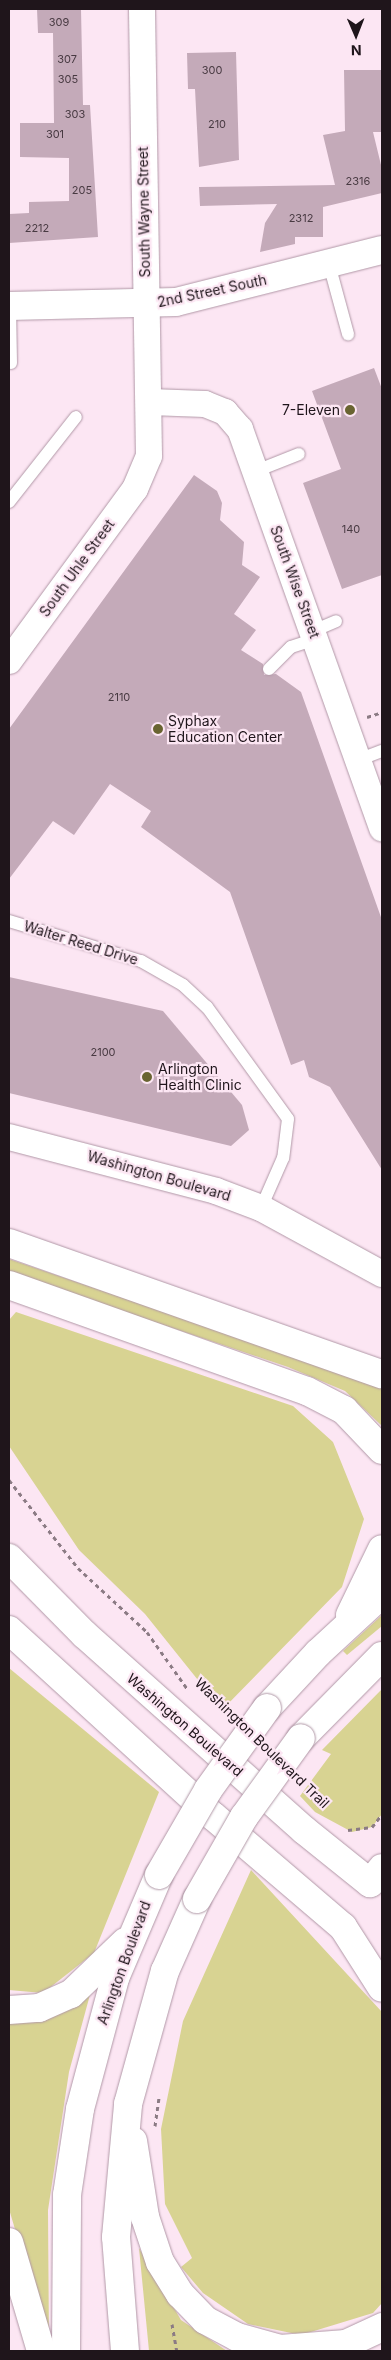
<!DOCTYPE html>
<style>
body{margin:0}
#map{position:relative;width:391px;height:2360px;overflow:hidden;background:#fce6f3;font-family:Inter,sans-serif}
div>[style]{position:absolute}
[style*='--x']{left:calc(var(--x)*1px);top:calc(var(--y)*1px);width:calc(var(--w)*1px);rotate:calc(var(--a)*1deg)}
.green>*{inset:0;background:#d8d392}
.building>*{inset:0;background:#c4aab9}
.path>*{height:3px;margin-top:-1.5px;transform-origin:0;background:repeating-linear-gradient(90deg,#8b7b84 0 4px,transparent 0 8px)}
.roads{filter:drop-shadow(0 0 1px #b198a7) drop-shadow(0 0 1px #b198a7)}
.lane>*{height:12px;margin:-6px;padding:0 6px;transform-origin:6px;border-radius:6px;background:#fff}
.street>*{height:26px;margin:-13px;padding:0 13px;transform-origin:13px;border-radius:13px;background:#fff}
.secondary>*{height:28px;margin:-14px;padding:0 14px;transform-origin:14px;border-radius:14px;background:#fff}
.highway>*{height:28px;margin:-14px;padding:0 14px;transform-origin:14px;border-radius:14px;background:#fff}
.bridges{filter:drop-shadow(0 0 1px #b198a7) drop-shadow(0 0 1px #b198a7)}
.highway-bridge>*{height:28px;margin:-14px;padding:0 14px;transform-origin:14px;border-radius:14px;background:#fff}
.dots>*{width:14px;height:14px;translate:-50% -50%;box-sizing:border-box;border:2px solid #fce6f3;border-radius:50%}
span{translate:-50% -50%;white-space:nowrap;text-align:center;line-height:1.15;-webkit-text-stroke:4.5px #fce6f3;paint-order:stroke}
.number-label{font-size:11px;color:#483a42}
.number-label span{-webkit-text-stroke-width:0}
.street-label{font-size:14px;color:#1f151b}
.poi-label{font-size:14px;color:#1f151b}
.right{translate:-100% -50%;text-align:right}
.left{translate:0 -50%;text-align:left}
.frame{position:absolute;inset:0;border:10px solid #1f151b;pointer-events:none}
.north{position:absolute;left:331px;top:10px;width:50px;height:50px;-webkit-text-stroke:4px #fce6f3;paint-order:stroke;rotate:179deg;font-size:14px;font-weight:700;line-height:20px;text-align:center;color:#1f151b}
.north::after{content:'';display:block;margin:auto;width:18px;height:22px;background:#1f151b;clip-path:polygon(50% 0,100% 100%,50% 72%,0 100%)}
</style>
<div id="map">
<div class="green">
<i style="clip-path:polygon(9px 1259px,382px 1386px,382px 1426px,345px 1391px,288px 1367px,9px 1273px)"></i>
<i style="clip-path:polygon(16px 1312px,293px 1406px,333px 1442px,364px 1519px,342px 1587px,222px 1710px,145px 1614px,79px 1550px,9px 1446px,9px 1320px)"></i>
<i style="clip-path:polygon(382px 1615px,382px 1626px,347px 1655px,343px 1651px)"></i>
<i style="clip-path:polygon(9px 1668px,159px 1792px,94px 1953px,43px 1993px,9px 1990px)"></i>
<i style="clip-path:polygon(382px 1689px,382px 1814px,372px 1827px,352px 1832px,315px 1812px,300px 1796px,331px 1754px,322px 1750px)"></i>
<i style="clip-path:polygon(251px 1870px,382px 2012px,382px 2303px,373px 2313px,301px 2335px,248px 2324px,203px 2293px,181px 2267px,192px 2258px,165px 2204px,161px 2129px,183px 2021px)"></i>
<i style="clip-path:polygon(91px 1991px,69px 2072px,48px 2210px,49px 2344px,9px 2209px,9px 2022px,47px 2020px)"></i>
<i style="clip-path:polygon(139px 2248px,181px 2320px,227px 2351px,149px 2351px)"></i>
</div>
<div class="building">
<i style="clip-path:polygon(37px 9px,81px 9px,83px 105px,90px 105px,98px 237px,9px 243px,9px 214px,29px 213px,29px 202px,69px 201px,69px 158px,20px 157px,20px 123px,54px 123px,53px 33px,38px 33px)"></i>
<i style="clip-path:polygon(236px 52px,239px 160px,199px 167px,195px 89px,188px 89px,187px 53px)"></i>
<i style="clip-path:polygon(344px 70px,382px 70px,382px 132px,373px 132px,382px 169px,382px 193px,323px 207px,323px 237px,295px 237px,295px 244px,260px 252px,265px 223px,277px 204px,200px 206px,199px 187px,335px 185px,323px 135px,345px 131px)"></i>
<i style="clip-path:polygon(374px 368px,382px 389px,382px 575px,342px 589px,303px 483px,341px 469px,312px 391px)"></i>
<i style="clip-path:polygon(194px 475px,217px 491px,222px 503px,220px 520px,244px 542px,242px 565px,260px 577px,234px 614px,256px 630px,241px 650px,263px 664px,264px 675px,276px 674px,301px 692px,382px 920px,382px 1170px,330px 1087px,309px 1077px,304px 1060px,291px 1065px,230px 892px,141px 827px,151px 811px,110px 784px,74px 835px,53px 821px,9px 879px,9px 729px)"></i>
<i style="clip-path:polygon(9px 977px,163px 1011px,242px 1105px,249px 1130px,231px 1146px,9px 1093px)"></i>
</div>
<div class="path">
<i style="--x:367;--y:717;--w:16;--a:-18"></i>
<i style="--x:9;--y:1480;--w:112;--a:51.9"></i>
<i style="--x:78;--y:1568;--w:94;--a:42.8"></i>
<i style="--x:147;--y:1632;--w:71;--a:54.7"></i>
<i style="--x:348;--y:1830;--w:24;--a:-7"></i>
<i style="--x:372;--y:1827;--w:16;--a:-52"></i>
<i style="--x:155;--y:2126;--w:28;--a:-82"></i>
<i style="--x:172;--y:2324;--w:27;--a:80"></i>
</div>
<div class="roads">
<div class="lane">
<i style="--x:329;--y:264;--w:73;--a:74.8"></i>
<i style="--x:10;--y:306;--w:57;--a:89"></i>
<i style="--x:256;--y:471;--w:46;--a:-21.6"></i>
<i style="--x:9;--y:502;--w:108;--a:-51.8"></i>
<i style="--x:313;--y:631;--w:25;--a:-23"></i>
<i style="--x:269;--y:669;--w:31;--a:-45"></i>
<i style="--x:291;--y:647;--w:25;--a:-18"></i>
<i style="--x:358;--y:760;--w:26;--a:-21"></i>
<i style="--x:9;--y:921;--w:138;--a:16.9"></i>
<i style="--x:141;--y:961;--w:48;--a:29.7"></i>
<i style="--x:183;--y:985;--w:33;--a:43"></i>
<i style="--x:207;--y:1007;--w:138;--a:54.1"></i>
<i style="--x:288;--y:1119;--w:39;--a:97"></i>
<i style="--x:283;--y:1158;--w:55;--a:113.7"></i>
</div>
<div class="street">
<i style="--x:150;--y:402;--w:55;--a:2.1"></i>
<i style="--x:205;--y:404;--w:22;--a:22"></i>
<i style="--x:225;--y:412;--w:23;--a:49"></i>
<i style="--x:240;--y:429;--w:424;--a:70.4"></i>
<i style="--x:9;--y:661;--w:213;--a:-53.8"></i>
<i style="--x:135;--y:489;--w:36;--a:-67"></i>
<i style="--x:149;--y:456;--w:447;--a:-90.9"></i>
<i style="--x:9;--y:1137;--w:214;--a:14.6"></i>
<i style="--x:216;--y:1191;--w:48;--a:20.7"></i>
<i style="--x:261;--y:1208;--w:138;--a:28.6"></i>
</div>
<div class="secondary">
<i style="--x:9;--y:306;--w:167;--a:-1.4"></i>
<i style="--x:176;--y:302;--w:212;--a:-14.2"></i>
</div>
<div class="highway">
<i style="--x:9;--y:1243;--w:395;--a:19.4"></i>
<i style="--x:9;--y:1285;--w:316;--a:19.6"></i>
<i style="--x:307;--y:1391;--w:42;--a:27.2"></i>
<i style="--x:344;--y:1410;--w:55;--a:46.5"></i>
<i style="--x:9;--y:1558;--w:107;--a:45.4"></i>
<i style="--x:84;--y:1634;--w:295;--a:41.7"></i>
<i style="--x:304;--y:1830;--w:85;--a:38.8"></i>
<i style="--x:370;--y:1883;--w:19;--a:-51"></i>
<i style="--x:350;--y:1615;--w:73;--a:-64.1"></i>
<i style="--x:9;--y:1630;--w:276;--a:42.4"></i>
<i style="--x:213;--y:1816;--w:171;--a:40.5"></i>
<i style="--x:343;--y:1927;--w:72;--a:57.4"></i>
<i style="--x:267;--y:1708;--w:75;--a:-47.2"></i>
<i style="--x:318;--y:1653;--w:87;--a:-42.7"></i>
<i style="--x:301;--y:1738;--w:115;--a:-45.4"></i>
<i style="--x:9;--y:2010;--w:30;--a:-4"></i>
<i style="--x:39;--y:2008;--w:35;--a:-24"></i>
<i style="--x:71;--y:1994;--w:75;--a:-43.9"></i>
<i style="--x:133;--y:2141;--w:77;--a:81"></i>
<i style="--x:145;--y:2217;--w:47;--a:71.6"></i>
<i style="--x:160;--y:2262;--w:38;--a:58"></i>
<i style="--x:180;--y:2294;--w:36;--a:46"></i>
<i style="--x:205;--y:2320;--w:36;--a:28"></i>
<i style="--x:237;--y:2337;--w:45;--a:15.6"></i>
<i style="--x:280;--y:2349;--w:66;--a:-4.3"></i>
<i style="--x:346;--y:2344;--w:40;--a:-25"></i>
<i style="--x:9;--y:2242;--w:114;--a:73.6"></i>
<i style="--x:66;--y:2351;--w:156;--a:-89.6"></i>
<i style="--x:67;--y:2195;--w:87;--a:-81.4"></i>
<i style="--x:80;--y:2109;--w:136;--a:-75"></i>
<i style="--x:115;--y:1978;--w:112;--a:-66.9"></i>
<i style="--x:125;--y:2351;--w:114;--a:-94.5"></i>
<i style="--x:116;--y:2237;--w:134;--a:-84.8"></i>
<i style="--x:128;--y:2104;--w:138;--a:-74.5"></i>
<i style="--x:165;--y:1971;--w:79;--a:-66"></i>
</div>
</div>
<div class="bridges">
<div class="highway-bridge">
<i style="--x:159;--y:1875;--w:98;--a:-60"></i>
<i style="--x:208;--y:1790;--w:101;--a:-54.3"></i>
<i style="--x:197;--y:1899;--w:95;--a:-60.2"></i>
<i style="--x:244;--y:1817;--w:97;--a:-54.2"></i>
</div>
</div>
<div class="dots">
<i style="left:350px;top:410px;background:#696431"></i>
<i style="left:158px;top:729px;background:#696431"></i>
<i style="left:147px;top:1077px;background:#696431"></i>
</div>
<div class="number-label">
<span style="left:59px;top:22px">309</span>
<span style="left:67px;top:59px">307</span>
<span style="left:212px;top:70px">300</span>
<span style="left:68px;top:79px">305</span>
<span style="left:75px;top:114px">303</span>
<span style="left:217px;top:124px">210</span>
<span style="left:55px;top:134px">301</span>
<span style="left:358px;top:181px">2316</span>
<span style="left:82px;top:190px">205</span>
<span style="left:301px;top:218px">2312</span>
<span style="left:37px;top:228px">2212</span>
<span style="left:351px;top:529px">140</span>
<span style="left:119px;top:697px">2110</span>
<span style="left:103px;top:1052px">2100</span>
</div>
<div class="street-label">
<span style="left:144px;top:212px;rotate:-91deg">South Wayne Street</span>
<span style="left:212px;top:291px;rotate:-12deg">2nd Street South</span>
<span style="left:77px;top:568px;rotate:-54deg">South Uhle Street</span>
<span style="left:295px;top:582px;rotate:70deg">South Wise Street</span>
<span style="left:81px;top:943px;rotate:17deg">Walter Reed Drive</span>
<span style="left:159px;top:1176px;rotate:16deg">Washington Boulevard</span>
<span style="left:185px;top:1725px;rotate:41deg">Washington Boulevard</span>
<span style="left:262px;top:1743px;rotate:44deg">Washington Boulevard Trail</span>
<span style="left:124px;top:1963px;rotate:-70deg">Arlington Boulevard</span>
</div>
<div class="poi-label">
<span class="right" style="left:340px;top:410px">7-Eleven</span>
<span class="left" style="left:168px;top:729px">Syphax<br>Education Center</span>
<span class="left" style="left:158px;top:1077px">Arlington<br>Health Clinic</span>
</div>
<div class="frame"></div>
<div class="north">N</div>
</div>
